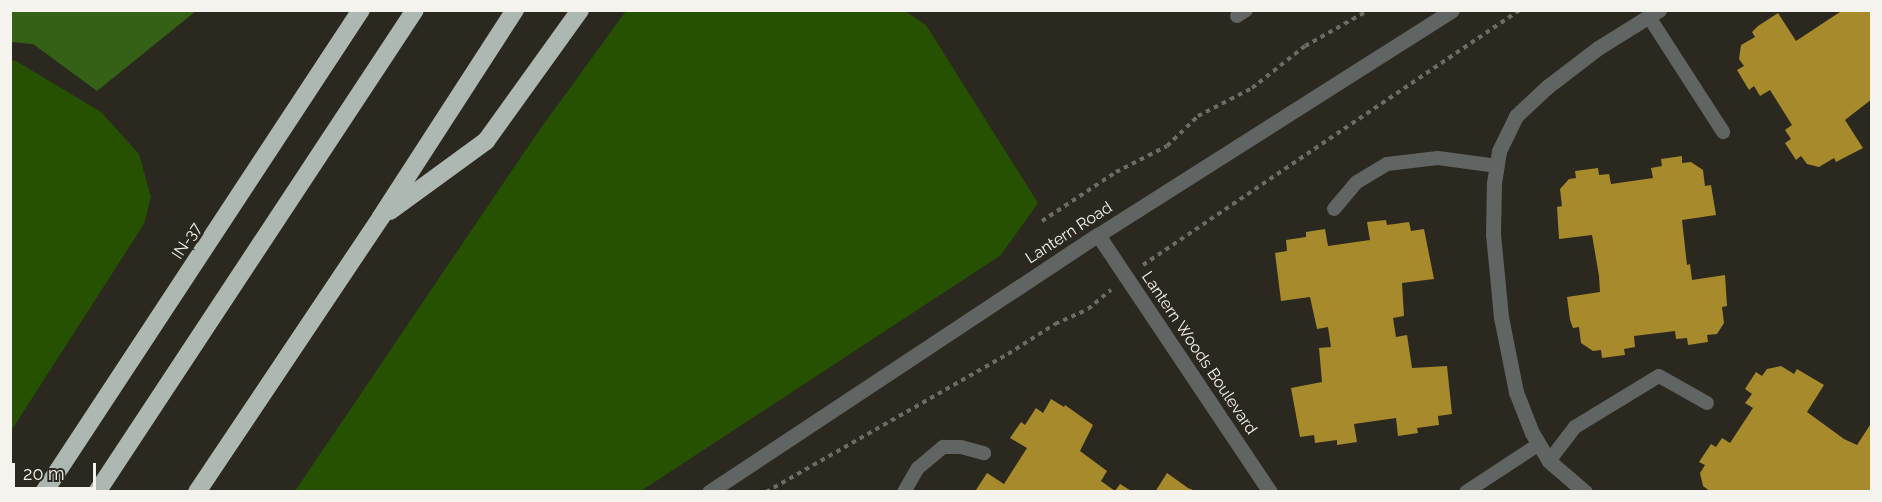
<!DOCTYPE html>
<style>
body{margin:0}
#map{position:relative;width:1882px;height:502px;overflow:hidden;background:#2b2820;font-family:Raleway,sans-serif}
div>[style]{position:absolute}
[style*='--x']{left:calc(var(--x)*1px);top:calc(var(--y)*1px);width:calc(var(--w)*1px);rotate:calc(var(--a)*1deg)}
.green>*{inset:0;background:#255100}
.forest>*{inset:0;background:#346116}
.building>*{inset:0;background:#a78a2b}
.path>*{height:4px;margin-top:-2px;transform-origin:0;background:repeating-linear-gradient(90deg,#6d6b64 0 4.5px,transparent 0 9px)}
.service>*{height:14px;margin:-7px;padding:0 7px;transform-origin:7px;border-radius:7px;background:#606462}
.minor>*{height:15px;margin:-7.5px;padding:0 7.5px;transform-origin:7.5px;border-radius:7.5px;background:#606462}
.tertiary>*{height:15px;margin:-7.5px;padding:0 7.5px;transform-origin:7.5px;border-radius:7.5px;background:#606462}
.motorway>*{height:18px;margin:-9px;padding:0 9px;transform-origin:9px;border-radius:9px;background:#adb8b3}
span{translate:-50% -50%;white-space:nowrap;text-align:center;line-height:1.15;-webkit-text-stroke:6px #2b2820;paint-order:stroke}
.street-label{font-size:16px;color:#f4f3ed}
.frame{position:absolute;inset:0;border:12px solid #f4f3ed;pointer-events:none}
.scale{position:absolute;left:12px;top:463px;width:84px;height:27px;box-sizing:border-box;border:3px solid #f4f3ed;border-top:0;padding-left:8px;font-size:18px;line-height:21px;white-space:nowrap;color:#f4f3ed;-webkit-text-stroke:4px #2b2820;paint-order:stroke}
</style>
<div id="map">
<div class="green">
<i style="clip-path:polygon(626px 11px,905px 11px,926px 25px,1038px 203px,1001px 255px,641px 491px,295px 491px,538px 132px)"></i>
<i style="clip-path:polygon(11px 60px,16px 61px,101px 112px,139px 154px,151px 197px,144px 224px,11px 431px)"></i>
</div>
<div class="forest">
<i style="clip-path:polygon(10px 11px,11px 10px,196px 11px,97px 91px,33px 44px,11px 42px)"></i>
</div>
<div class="building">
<i style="clip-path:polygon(1843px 10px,1872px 10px,1872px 99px,1845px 120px,1863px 148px,1836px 162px,1834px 158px,1819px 167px,1807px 164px,1801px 156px,1796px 160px,1785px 143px,1791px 139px,1785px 130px,1792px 125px,1770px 90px,1760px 96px,1754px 86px,1749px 90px,1737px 70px,1744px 66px,1739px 59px,1741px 45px,1755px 37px,1752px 32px,1758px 26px,1778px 13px,1796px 41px)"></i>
<i style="clip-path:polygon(1682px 156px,1682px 163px,1691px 162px,1703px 170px,1705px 186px,1711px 185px,1716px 215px,1682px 220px,1687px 265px,1690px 264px,1692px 280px,1725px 275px,1727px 306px,1722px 307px,1724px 323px,1717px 334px,1707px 335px,1708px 342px,1688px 345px,1687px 338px,1676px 339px,1675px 331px,1634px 336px,1635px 347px,1624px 349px,1625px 355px,1602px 358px,1601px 350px,1593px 351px,1581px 343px,1579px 327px,1573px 328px,1570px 320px,1567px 297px,1600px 292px,1599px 276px,1592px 235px,1559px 239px,1557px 207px,1562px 206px,1560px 189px,1569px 179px,1576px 178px,1575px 171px,1598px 168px,1599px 175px,1609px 174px,1611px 184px,1653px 178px,1651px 168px,1662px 166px,1661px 159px)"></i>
<i style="clip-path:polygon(1386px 220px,1387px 225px,1409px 222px,1411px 231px,1424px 229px,1434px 279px,1402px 283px,1404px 316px,1393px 318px,1396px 337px,1407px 335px,1412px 368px,1447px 366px,1452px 414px,1438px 416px,1439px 425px,1417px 428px,1418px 433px,1398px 436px,1396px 418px,1354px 424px,1357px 442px,1337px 445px,1337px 440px,1315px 443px,1314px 435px,1300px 437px,1291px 388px,1322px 382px,1319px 348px,1331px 347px,1328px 327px,1317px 329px,1310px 297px,1281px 301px,1275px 253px,1287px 251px,1286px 240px,1306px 237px,1306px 232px,1325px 229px,1328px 246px,1370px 240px,1367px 222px)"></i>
<i style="clip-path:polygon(1781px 366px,1794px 374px,1797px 369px,1824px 385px,1807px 412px,1844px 439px,1857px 445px,1872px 422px,1872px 492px,1711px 492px,1703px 486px,1700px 473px,1705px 465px,1699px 462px,1711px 444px,1716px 447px,1722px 438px,1730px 443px,1753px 408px,1745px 403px,1752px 394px,1745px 389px,1756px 372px,1762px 376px,1767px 369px)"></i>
<i style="clip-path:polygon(1051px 399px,1064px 407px,1065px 405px,1093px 425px,1080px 451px,1107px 471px,1101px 481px,1115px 491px,1120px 484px,1133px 492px,976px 490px,987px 473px,1004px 484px,1027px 448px,1010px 438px,1021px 422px,1025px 425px,1036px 408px,1043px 413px)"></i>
<i style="clip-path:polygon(1167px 473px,1188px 488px,1198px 492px,1155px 492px)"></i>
</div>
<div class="path">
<i style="--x:1042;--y:221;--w:89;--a:-33.5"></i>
<i style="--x:1116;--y:172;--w:57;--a:-27"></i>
<i style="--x:1167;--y:146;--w:43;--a:-44.1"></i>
<i style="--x:1198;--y:116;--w:61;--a:-27.4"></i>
<i style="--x:1252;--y:88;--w:68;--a:-38.4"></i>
<i style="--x:1305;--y:46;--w:73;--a:-29.4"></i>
<i style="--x:1143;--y:265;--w:454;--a:-34.1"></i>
<i style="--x:766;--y:492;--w:279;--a:-29.7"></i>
<i style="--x:1008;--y:354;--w:56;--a:-32.6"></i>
<i style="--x:1055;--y:324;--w:36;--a:-24"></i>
<i style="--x:1088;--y:309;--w:30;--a:-40"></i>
</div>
<div class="service">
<i style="--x:1237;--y:16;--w:11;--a:-34"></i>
<i style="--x:1649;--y:17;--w:137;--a:57.2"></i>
<i style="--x:1334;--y:209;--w:35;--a:-50"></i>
<i style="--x:1357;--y:182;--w:35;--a:-31"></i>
<i style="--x:1387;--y:164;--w:51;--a:-6.7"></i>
<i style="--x:1438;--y:158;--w:60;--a:7.7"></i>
<i style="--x:1549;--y:461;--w:43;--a:-52.6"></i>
<i style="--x:1575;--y:427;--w:98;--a:-31.3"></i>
<i style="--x:1659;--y:376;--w:55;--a:29.4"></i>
<i style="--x:904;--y:492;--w:28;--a:-60"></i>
<i style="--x:918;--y:468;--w:33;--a:-40"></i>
<i style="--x:943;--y:447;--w:18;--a:0"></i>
<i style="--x:961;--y:447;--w:24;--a:15"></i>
<i style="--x:1466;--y:492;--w:87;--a:-33.3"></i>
</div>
<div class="minor">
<i style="--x:1098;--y:235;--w:309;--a:56.2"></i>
<i style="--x:1585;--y:492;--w:48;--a:-139.3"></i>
<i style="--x:1549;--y:461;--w:33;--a:-121"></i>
<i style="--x:1532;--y:433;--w:44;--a:-111.3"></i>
<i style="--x:1516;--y:392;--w:76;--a:-101.3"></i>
<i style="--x:1501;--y:317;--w:83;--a:-95.5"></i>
<i style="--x:1493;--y:234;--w:51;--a:-88.9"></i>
<i style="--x:1494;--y:183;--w:32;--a:-81"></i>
<i style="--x:1499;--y:151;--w:39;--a:-64"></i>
<i style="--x:1516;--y:116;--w:42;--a:-43.1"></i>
<i style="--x:1547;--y:87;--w:64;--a:-37.4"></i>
<i style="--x:1598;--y:48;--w:72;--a:-31.9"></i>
</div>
<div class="tertiary">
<i style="--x:709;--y:492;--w:466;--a:-33.5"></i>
<i style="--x:1098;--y:235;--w:419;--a:-32.4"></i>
</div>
<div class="motorway">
<i style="--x:390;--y:211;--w:119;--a:-36.1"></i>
<i style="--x:486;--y:141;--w:161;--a:-54.3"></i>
<i style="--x:44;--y:492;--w:577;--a:-56.67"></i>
<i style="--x:97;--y:492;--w:577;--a:-56.59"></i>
<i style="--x:197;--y:492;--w:331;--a:-56.2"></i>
<i style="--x:381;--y:217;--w:247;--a:-57.1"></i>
</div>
<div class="street-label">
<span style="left:1069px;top:233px;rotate:-33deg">Lantern Road</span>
<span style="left:187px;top:241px;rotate:-57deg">IN-37</span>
<span style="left:1199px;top:353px;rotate:56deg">Lantern Woods Boulevard</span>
</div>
<div class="frame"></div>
<div class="scale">20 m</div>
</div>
